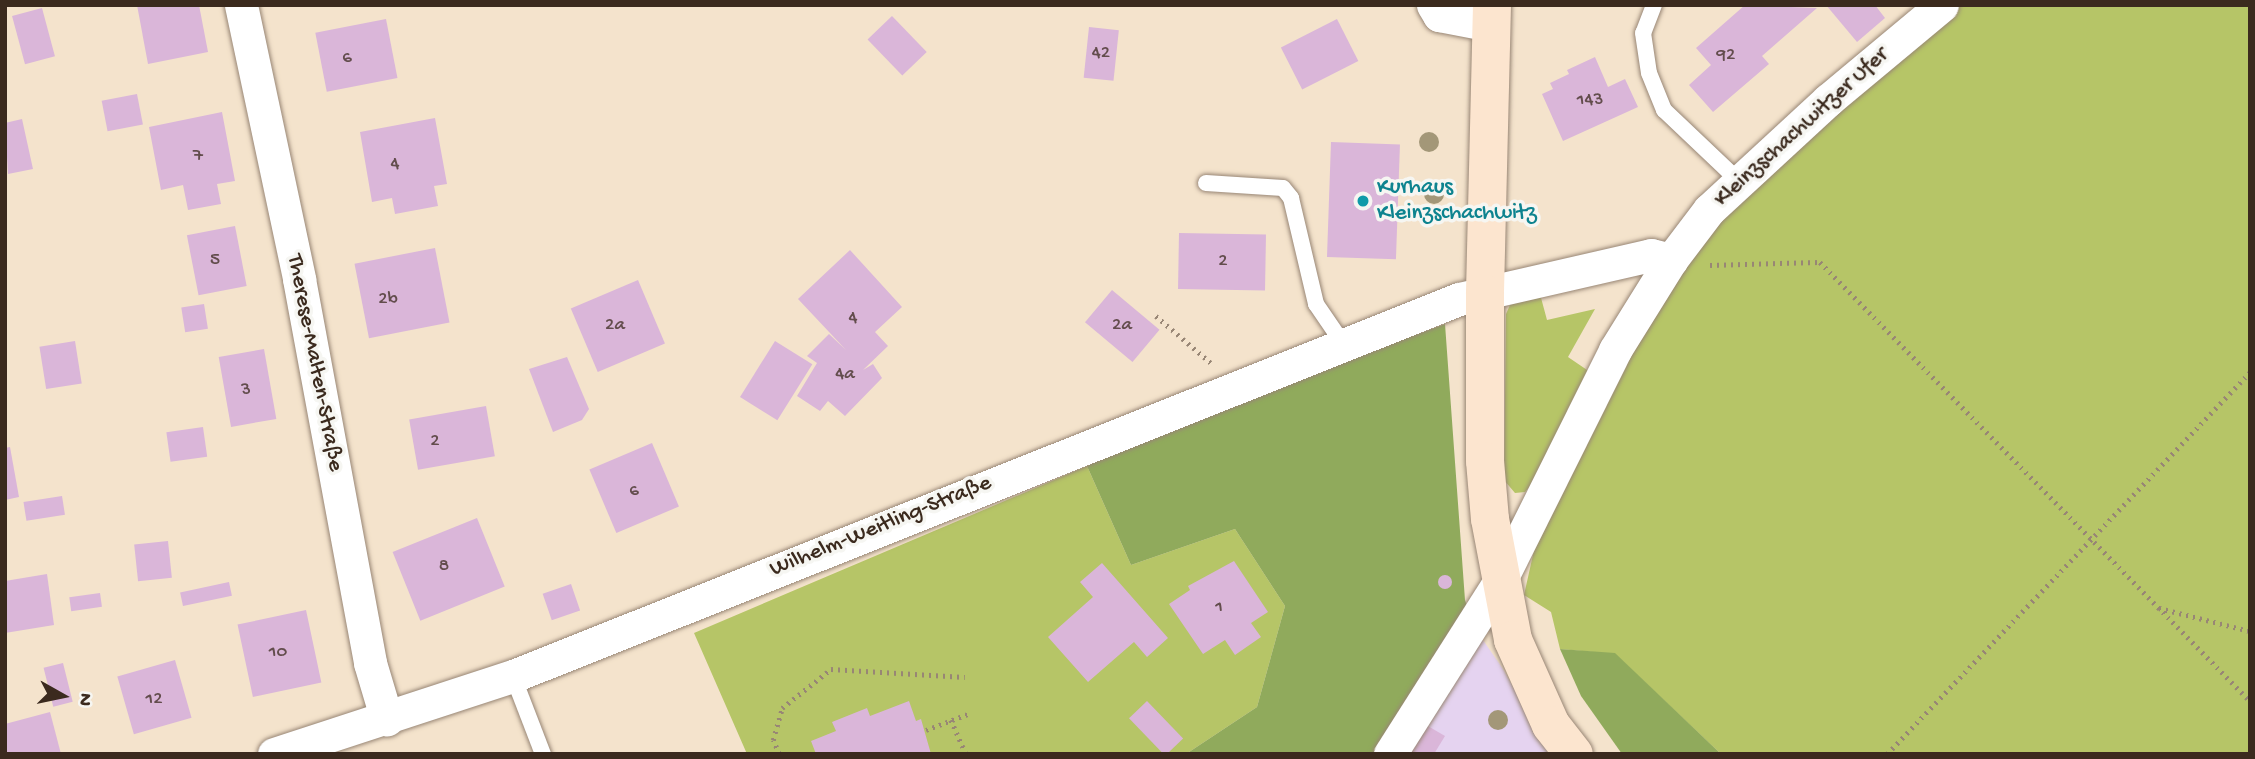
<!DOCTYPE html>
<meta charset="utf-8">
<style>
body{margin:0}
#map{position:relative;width:2255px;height:759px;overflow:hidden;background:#f4e3cc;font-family:"Gochi Hand",sans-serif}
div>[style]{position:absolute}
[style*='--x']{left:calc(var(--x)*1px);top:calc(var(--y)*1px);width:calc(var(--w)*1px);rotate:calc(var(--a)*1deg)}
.built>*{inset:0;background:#e5d3f0}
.green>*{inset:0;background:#b6c567}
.forest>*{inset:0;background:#90aa5c}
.building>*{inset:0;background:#dab6d9;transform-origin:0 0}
.round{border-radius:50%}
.path>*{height:4.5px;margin-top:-2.25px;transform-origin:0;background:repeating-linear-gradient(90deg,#988675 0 2px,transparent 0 7px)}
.roads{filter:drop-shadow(0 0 2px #988675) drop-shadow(0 0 2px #988675)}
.lane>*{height:16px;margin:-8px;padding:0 8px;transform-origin:8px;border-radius:8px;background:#fff}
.street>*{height:33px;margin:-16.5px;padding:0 16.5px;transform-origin:16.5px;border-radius:16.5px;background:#fff}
.secondary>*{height:38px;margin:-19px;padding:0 19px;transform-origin:19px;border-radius:19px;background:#fce5cf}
.trees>*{width:20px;height:20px;margin:-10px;border-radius:50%;background:#a39778}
.dots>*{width:19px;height:19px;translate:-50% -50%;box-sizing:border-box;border:4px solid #f6f6f2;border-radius:50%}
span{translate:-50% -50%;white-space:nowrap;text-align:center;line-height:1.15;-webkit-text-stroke:7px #f6f6f2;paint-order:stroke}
.number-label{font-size:19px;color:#634d4d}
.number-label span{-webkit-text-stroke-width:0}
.street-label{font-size:23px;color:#3b2a1e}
.culture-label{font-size:23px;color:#0d838f}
.left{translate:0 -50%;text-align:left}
.frame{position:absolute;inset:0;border:7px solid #3b2a1e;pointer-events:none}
.north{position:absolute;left:28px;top:661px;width:70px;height:70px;-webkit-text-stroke:5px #f6f6f2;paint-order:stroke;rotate:99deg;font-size:19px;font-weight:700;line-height:28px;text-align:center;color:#3b2a1e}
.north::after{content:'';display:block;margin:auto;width:24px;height:32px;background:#3b2a1e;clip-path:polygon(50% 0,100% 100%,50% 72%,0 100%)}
</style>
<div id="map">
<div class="built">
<i style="clip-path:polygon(1474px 627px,1503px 669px,1551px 754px,1398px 754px)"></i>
</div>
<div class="green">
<i style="clip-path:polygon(1960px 5px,2250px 5px,2250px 754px,1721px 754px,1615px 654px,1560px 649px,1551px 612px,1524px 595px,1535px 546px,1625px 354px,1690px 252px,1734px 205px)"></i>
<i style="clip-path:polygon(1540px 294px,1547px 320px,1595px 309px,1568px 357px,1590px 372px,1533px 483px,1525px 492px,1515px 493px,1504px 480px,1506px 314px,1513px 298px)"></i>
<i style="clip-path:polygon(1087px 466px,1131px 565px,1235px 529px,1285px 606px,1257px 707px,1186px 754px,747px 754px,694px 633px)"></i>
</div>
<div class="forest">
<i style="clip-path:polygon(1445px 324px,1465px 600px,1474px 627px,1398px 754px,1186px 754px,1257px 707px,1285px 606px,1235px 529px,1131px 565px,1087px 466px,1191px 417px)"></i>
<i style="clip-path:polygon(1560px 649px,1615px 653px,1721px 754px,1622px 754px,1581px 696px)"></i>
</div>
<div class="building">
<i style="clip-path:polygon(137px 5px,199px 5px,208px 52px,148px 64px)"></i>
<i style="clip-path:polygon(1745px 5px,1817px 8px,1762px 56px,1769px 64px,1713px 112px,1689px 85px,1711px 65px,1696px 48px)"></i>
<i style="clip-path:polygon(1826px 5px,1875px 5px,1885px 18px,1857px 42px)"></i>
<i style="left:42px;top:8px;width:50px;height:31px;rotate:75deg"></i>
<i style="left:892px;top:16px;width:50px;height:34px;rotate:46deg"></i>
<i style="left:386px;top:19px;width:60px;height:72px;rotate:79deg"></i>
<i style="left:1337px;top:19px;width:47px;height:63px;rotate:63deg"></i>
<i style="left:1089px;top:27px;width:30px;height:51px;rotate:6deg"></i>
<i style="clip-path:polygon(1595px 57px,1608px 87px,1625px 79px,1638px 107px,1563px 141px,1542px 94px,1553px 89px,1550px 83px,1569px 74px,1567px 70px)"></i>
<i style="left:137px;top:94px;width:31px;height:36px;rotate:79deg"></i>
<i style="clip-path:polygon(222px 112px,235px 181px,217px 184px,221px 204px,188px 210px,183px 185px,161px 190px,149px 127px)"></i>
<i style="clip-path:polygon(435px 118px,447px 184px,434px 186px,438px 206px,395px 214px,392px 198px,372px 202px,360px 132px)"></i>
<i style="clip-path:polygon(22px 119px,33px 169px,8px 174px,5px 123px)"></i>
<i style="left:1331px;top:142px;width:69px;height:115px;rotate:2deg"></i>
<i style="left:235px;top:226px;width:61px;height:49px;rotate:79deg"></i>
<i style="left:1179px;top:233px;width:87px;height:56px;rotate:1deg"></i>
<i style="left:435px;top:248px;width:76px;height:82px;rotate:79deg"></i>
<i style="clip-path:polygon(850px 250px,902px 307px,875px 332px,888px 346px,863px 370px,873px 364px,882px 378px,845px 416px,828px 401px,820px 411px,797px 396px,817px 363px,807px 356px,829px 334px,846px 350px,798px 299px)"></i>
<i style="left:638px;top:280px;width:69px;height:73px;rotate:67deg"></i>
<i style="left:1112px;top:290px;width:62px;height:42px;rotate:40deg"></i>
<i style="left:204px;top:304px;width:25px;height:23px;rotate:81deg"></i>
<i style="left:75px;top:341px;width:43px;height:36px;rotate:81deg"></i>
<i style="left:775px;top:341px;width:44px;height:66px;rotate:32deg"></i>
<i style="left:264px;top:349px;width:71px;height:46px;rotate:80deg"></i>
<i style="clip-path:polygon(567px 357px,589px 409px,582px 420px,553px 432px,529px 369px)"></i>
<i style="left:486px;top:406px;width:51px;height:78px;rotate:80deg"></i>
<i style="left:203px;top:427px;width:30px;height:37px;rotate:82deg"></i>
<i style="left:652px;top:443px;width:69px;height:68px;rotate:67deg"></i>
<i style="clip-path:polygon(10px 447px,19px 497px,5px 500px,5px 448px)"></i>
<i style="left:62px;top:496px;width:19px;height:39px;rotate:81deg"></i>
<i style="left:477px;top:518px;width:74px;height:91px;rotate:68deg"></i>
<i style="left:168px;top:541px;width:37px;height:34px;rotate:84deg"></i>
<i style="clip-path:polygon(1234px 561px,1268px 612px,1251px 623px,1261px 637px,1235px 655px,1225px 640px,1203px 654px,1169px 604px,1190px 590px,1188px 586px)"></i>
<i style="clip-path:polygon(1102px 563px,1168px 638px,1147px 657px,1134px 642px,1088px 682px,1048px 637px,1093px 597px,1080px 582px)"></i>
<i style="clip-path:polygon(47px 574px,54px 625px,5px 633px,5px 581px)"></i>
<i class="round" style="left:1438px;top:575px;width:14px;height:14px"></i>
<i style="left:229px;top:582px;width:14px;height:50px;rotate:78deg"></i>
<i style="left:571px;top:584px;width:28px;height:30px;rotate:71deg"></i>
<i style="left:100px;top:593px;width:14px;height:31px;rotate:82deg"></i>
<i style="left:306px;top:610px;width:74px;height:70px;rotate:78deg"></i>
<i style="left:175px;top:660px;width:60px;height:60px;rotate:74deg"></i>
<i style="left:63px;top:663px;width:40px;height:20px;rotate:76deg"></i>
<i style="clip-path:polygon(909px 701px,916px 721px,921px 719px,931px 754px,816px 754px,811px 741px,836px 731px,832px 722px,867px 708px,870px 716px)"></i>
<i style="left:1147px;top:701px;width:52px;height:25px;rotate:46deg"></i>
<i style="clip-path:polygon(50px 712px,61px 754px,5px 754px,5px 724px)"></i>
<i style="clip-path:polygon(1421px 722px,1445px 736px,1434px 754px,1402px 754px)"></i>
</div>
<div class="path">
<i style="--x:1710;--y:265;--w:110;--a:-1.6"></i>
<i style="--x:1820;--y:262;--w:615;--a:45.59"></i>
<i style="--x:1156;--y:316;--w:72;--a:40.5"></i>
<i style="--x:2159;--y:608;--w:94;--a:14.2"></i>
<i style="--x:951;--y:720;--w:37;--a:66"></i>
<i style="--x:926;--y:730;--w:45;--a:-20.9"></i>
<i style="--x:779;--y:754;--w:15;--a:-113"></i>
<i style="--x:773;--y:740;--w:33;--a:-74"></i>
<i style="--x:782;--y:708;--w:63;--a:-38.5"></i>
<i style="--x:831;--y:669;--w:134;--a:3.4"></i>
<i style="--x:1887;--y:754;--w:527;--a:-46.46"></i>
</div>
<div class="roads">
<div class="lane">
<i style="--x:1654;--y:5;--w:30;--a:111"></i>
<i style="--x:1643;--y:33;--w:40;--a:81.5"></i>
<i style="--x:1649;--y:73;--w:40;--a:68"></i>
<i style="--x:1664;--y:110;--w:105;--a:43.5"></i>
<i style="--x:1206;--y:183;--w:77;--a:3.7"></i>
<i style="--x:1283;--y:188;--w:13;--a:51"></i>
<i style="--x:1291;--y:198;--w:109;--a:76.7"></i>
<i style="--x:1316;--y:304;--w:46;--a:55.6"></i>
<i style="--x:513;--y:676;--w:84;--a:69"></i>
</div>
<div class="street">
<i style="--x:241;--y:5;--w:280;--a:78"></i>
<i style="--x:299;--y:279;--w:391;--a:79.5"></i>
<i style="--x:370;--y:663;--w:59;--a:73.4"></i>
<i style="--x:1433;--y:5;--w:12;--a:59"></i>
<i style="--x:1439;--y:15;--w:53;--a:10.9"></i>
<i style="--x:274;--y:754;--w:251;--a:-18.1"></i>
<i style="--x:513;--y:676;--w:1018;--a:-21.73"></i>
<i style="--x:1459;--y:299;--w:197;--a:-12.9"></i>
<i style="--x:1651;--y:255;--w:21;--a:14"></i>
<i style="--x:1390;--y:754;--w:205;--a:-57.6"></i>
<i style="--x:1500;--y:581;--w:258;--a:-63.5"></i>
<i style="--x:1615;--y:350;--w:106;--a:-58.1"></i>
<i style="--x:1671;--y:260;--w:63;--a:-52.8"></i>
<i style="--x:1709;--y:210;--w:162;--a:-42.7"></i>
<i style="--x:1828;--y:100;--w:148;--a:-39.8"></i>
</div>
<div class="secondary">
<i style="--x:1492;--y:5;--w:289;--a:91.4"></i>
<i style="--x:1485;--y:294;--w:167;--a:90"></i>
<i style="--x:1485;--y:461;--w:58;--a:85.1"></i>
<i style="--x:1490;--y:519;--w:123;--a:79.2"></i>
<i style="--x:1513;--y:640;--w:93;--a:65.9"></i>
<i style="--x:1551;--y:725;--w:37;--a:52"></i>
</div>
</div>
<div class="trees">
<i style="left:1429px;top:142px"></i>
<i style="left:1434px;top:194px"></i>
<i style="left:1498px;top:720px"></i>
</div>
<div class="dots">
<i style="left:1363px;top:201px;background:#0f9aa8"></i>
</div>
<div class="number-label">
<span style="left:1101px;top:54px">42</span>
<span style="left:1726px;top:56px">92</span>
<span style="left:347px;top:59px">6</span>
<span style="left:1590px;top:101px">143</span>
<span style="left:198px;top:157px">7</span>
<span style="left:395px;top:165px">4</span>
<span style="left:215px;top:261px">5</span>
<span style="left:1223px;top:262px">2</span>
<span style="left:388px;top:300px">2b</span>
<span style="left:853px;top:319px">4</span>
<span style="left:615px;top:326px">2a</span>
<span style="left:1122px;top:326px">2a</span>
<span style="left:845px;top:375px">4a</span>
<span style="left:246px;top:391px">3</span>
<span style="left:435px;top:442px">2</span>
<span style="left:634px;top:492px">6</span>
<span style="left:444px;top:567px">8</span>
<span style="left:1219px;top:608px">1</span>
<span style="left:278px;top:653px">10</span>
<span style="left:154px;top:700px">12</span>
</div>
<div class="street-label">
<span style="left:1802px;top:128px;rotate:-42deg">Kleinzschachwitzer Ufer</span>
<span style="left:314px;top:363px;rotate:79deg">Therese-Malten-Straße</span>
<span style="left:881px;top:527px;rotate:-22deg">Wilhelm-Weitling-Straße</span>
</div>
<div class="culture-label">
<span class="left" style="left:1377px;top:201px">Kurhaus<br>Kleinzschachwitz</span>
</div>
<div class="frame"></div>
<div class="north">N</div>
</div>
